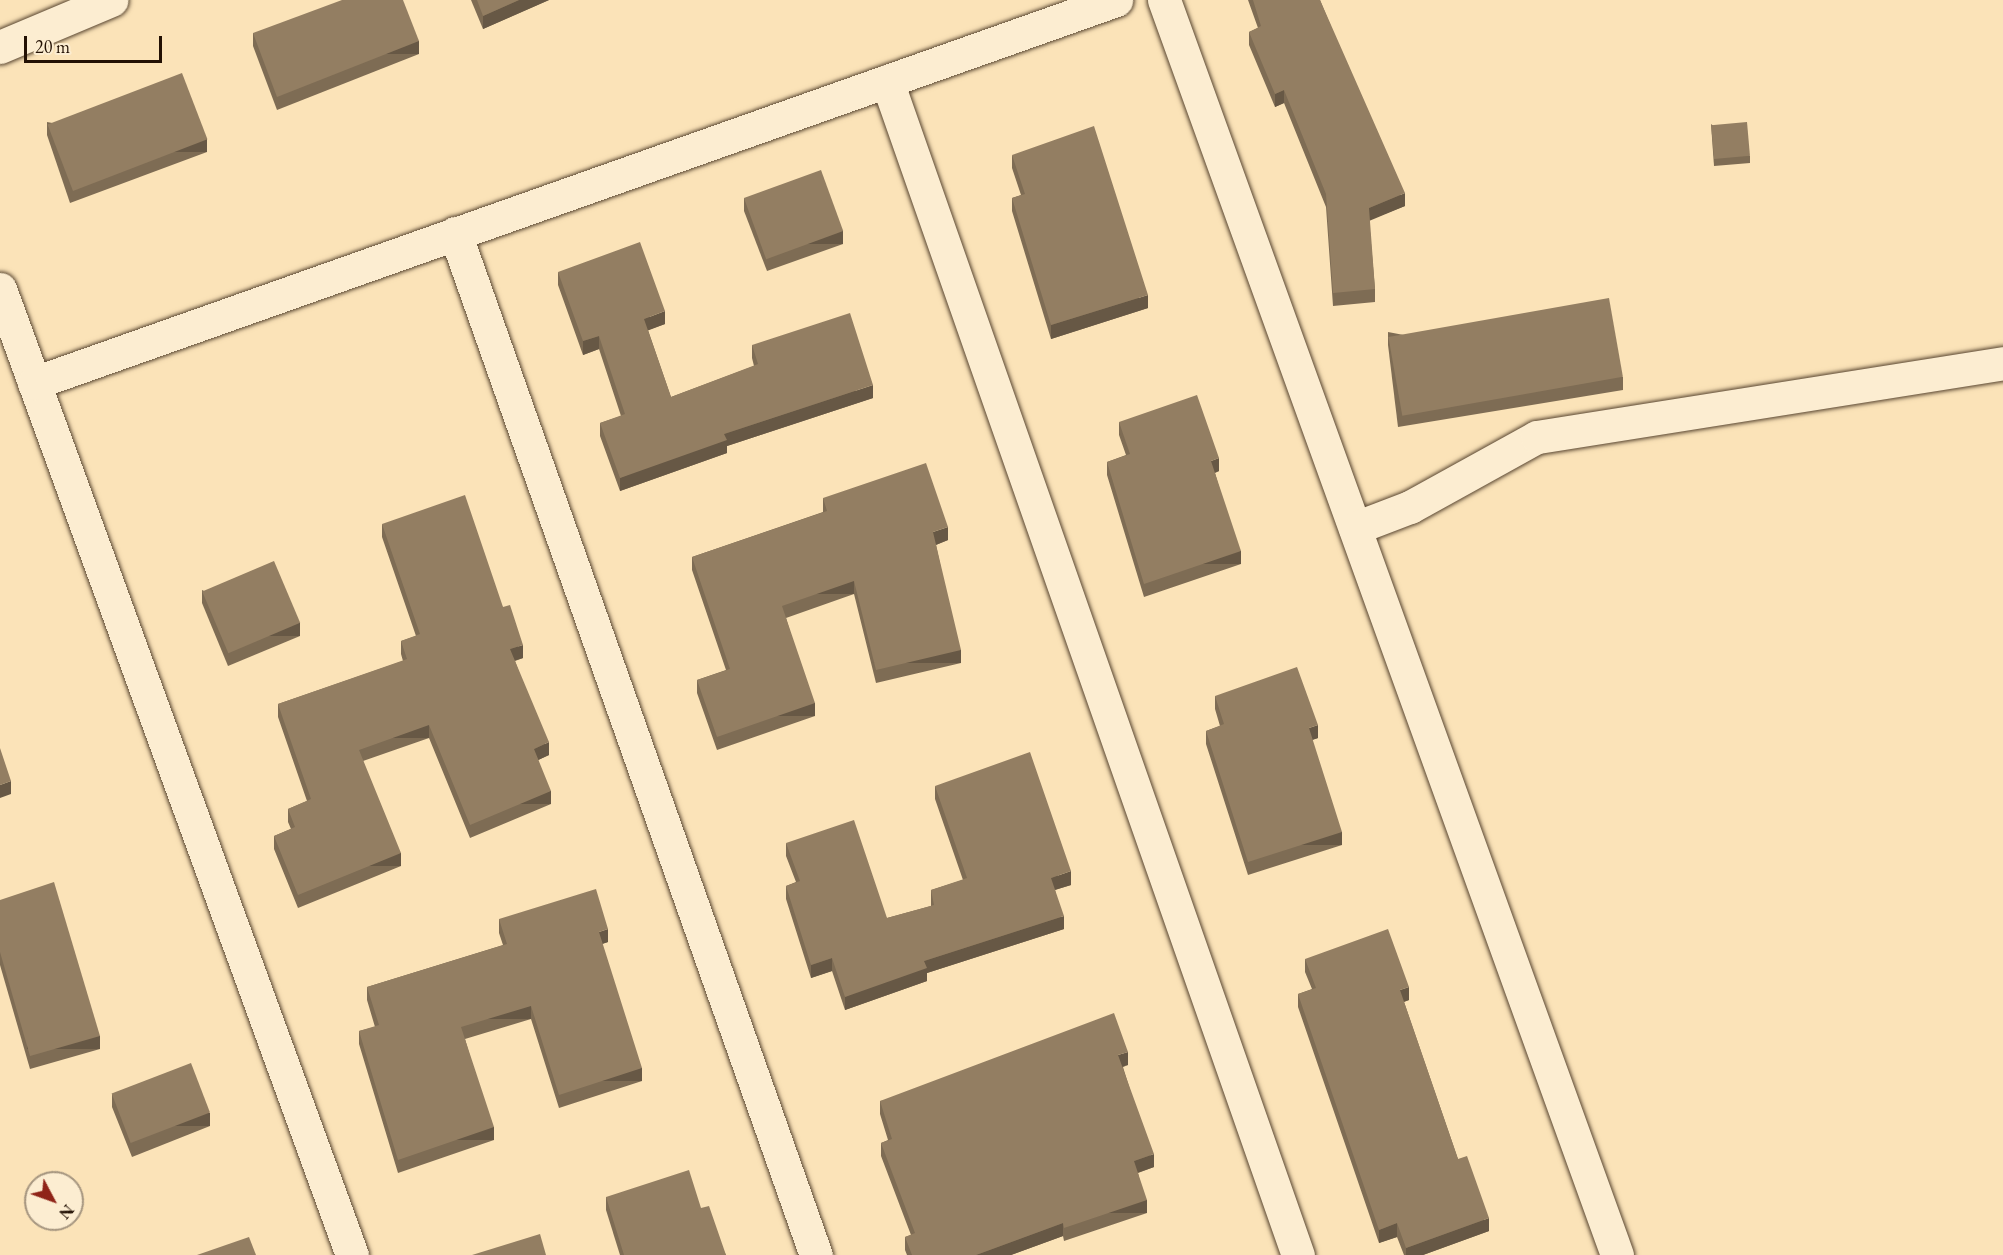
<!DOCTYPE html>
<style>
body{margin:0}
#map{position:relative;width:2003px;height:1255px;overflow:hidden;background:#fbe3b8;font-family:"EB Garamond",serif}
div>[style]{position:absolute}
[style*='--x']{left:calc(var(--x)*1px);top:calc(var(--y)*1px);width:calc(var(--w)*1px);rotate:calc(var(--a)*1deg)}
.roads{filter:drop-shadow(0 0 2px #594631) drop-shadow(0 0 2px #594631)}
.street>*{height:33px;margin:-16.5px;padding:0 16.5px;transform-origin:16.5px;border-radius:16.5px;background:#fcedd1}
.wall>*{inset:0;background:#7e6c54}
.shaded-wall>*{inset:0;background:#675845;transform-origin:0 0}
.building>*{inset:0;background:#937e62;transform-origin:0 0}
span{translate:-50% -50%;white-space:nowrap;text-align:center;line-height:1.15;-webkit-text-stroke:5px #fcedd1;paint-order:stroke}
.north{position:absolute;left:24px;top:1171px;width:60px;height:60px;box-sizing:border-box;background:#fcedd1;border:2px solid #a5957f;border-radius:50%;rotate:131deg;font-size:16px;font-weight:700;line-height:24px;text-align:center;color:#231104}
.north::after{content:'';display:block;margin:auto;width:21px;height:27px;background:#8f2418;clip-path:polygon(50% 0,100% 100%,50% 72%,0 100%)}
.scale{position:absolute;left:24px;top:36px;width:138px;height:27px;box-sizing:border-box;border:3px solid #231104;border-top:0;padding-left:8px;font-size:18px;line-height:21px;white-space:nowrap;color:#231104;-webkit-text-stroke:4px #fcedd1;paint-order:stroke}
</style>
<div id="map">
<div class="roads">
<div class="street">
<i style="--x:1164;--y:0;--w:1334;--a:70.15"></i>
<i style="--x:0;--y:47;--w:121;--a:-22.9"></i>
<i style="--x:887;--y:81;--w:1244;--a:70.71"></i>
<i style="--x:455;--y:233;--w:1084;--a:70.55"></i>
<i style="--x:0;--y:289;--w:1028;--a:69.98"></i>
<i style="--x:34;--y:383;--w:1148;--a:-19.49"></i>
<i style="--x:1355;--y:528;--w:59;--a:-20.9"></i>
<i style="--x:1410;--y:507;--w:145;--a:-28.9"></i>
<i style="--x:1537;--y:437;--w:472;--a:-9"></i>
</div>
</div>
<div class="wall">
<i style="clip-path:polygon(471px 0,549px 0,483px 29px)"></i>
<i style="clip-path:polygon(1248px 0,1320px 0,1405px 206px,1369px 220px,1375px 289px,1375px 302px,1333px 306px,1326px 207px,1284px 103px,1275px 107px,1249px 45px,1249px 32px,1258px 28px)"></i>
<i style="clip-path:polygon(253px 33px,419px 54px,277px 110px,253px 46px)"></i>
<i style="clip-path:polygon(47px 122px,207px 152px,70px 203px,47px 135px)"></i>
<i style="clip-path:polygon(1711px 124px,1750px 156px,1750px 163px,1714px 166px)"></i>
<i style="clip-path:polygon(1012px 155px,1148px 308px,1051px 339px,1012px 211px,1012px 198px,1021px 195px,1012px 168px)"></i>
<i style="clip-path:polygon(744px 198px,843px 244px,767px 271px,744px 211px)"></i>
<i style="clip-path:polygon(558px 272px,665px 324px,648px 330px,671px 397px,754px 366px,752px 358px,752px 345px,873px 398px,727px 446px,727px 453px,620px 491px,600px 436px,600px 423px,621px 416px,599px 349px,583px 355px,558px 285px)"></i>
<i style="clip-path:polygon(1388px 332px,1623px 377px,1623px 390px,1398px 427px,1388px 345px)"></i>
<i style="clip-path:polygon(1119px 422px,1219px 471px,1215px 473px,1241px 564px,1144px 597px,1107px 475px,1107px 462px,1126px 455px,1119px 435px)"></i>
<i style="clip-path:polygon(823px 498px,948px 540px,936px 545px,961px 663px,876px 683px,854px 594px,786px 618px,815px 716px,717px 750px,697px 693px,697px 680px,726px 670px,692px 570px,692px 557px,823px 512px)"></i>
<i style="clip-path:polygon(382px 524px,503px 607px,523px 658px,515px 661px,549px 755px,538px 760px,551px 804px,470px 838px,429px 738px,363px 761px,401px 866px,298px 908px,274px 849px,274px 836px,291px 829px,288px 822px,288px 809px,307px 801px,278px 717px,278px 704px,403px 661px,401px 654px,401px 641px,416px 636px,382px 537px)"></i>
<i style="clip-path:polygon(202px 590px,300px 636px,228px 666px,202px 603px)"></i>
<i style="clip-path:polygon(1215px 696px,1318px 738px,1312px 740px,1342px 845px,1248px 875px,1206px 744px,1206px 731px,1220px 726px,1215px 709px)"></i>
<i style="clip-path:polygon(935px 786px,1071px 885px,1055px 890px,1064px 929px,927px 973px,927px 981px,845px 1010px,832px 971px,811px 978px,786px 899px,786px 886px,796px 882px,786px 856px,786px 843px,887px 918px,931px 906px,931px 890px,963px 880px,935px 799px)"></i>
<i style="clip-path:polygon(0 900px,100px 1049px,30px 1069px,0 965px)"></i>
<i style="clip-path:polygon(499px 919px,608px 942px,602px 944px,642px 1081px,559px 1108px,531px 1019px,465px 1039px,494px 1140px,398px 1173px,359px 1044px,359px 1031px,375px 1027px,367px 1000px,367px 987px,503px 945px,499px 933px)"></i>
<i style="clip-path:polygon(1305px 959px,1409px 1000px,1404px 1002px,1458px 1159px,1489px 1231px,1423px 1255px,1404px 1255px,1397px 1237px,1379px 1243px,1298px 1007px,1298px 994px,1312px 989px,1305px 972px)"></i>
<i style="clip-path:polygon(1128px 1065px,1123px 1067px,1154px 1167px,1138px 1173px,1147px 1213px,1064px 1241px,1063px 1236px,1011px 1255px,907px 1255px,905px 1250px,905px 1237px,911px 1235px,881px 1156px,881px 1143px,888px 1140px,880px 1114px,880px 1101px)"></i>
<i style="clip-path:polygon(112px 1094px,210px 1126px,132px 1157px,112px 1107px)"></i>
<i style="clip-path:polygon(606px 1197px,701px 1208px,726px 1255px,620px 1255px,606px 1210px)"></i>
</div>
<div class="shaded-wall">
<i style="clip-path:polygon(519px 0,549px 0,483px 29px,483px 16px)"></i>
<i style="left:419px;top:41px;width:13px;height:153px;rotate:90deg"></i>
<i style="clip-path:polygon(1284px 90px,1284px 103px,1275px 107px,1275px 94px)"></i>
<i style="left:207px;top:139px;width:13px;height:146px;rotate:90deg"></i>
<i style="clip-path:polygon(1405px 193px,1405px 206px,1369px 221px,1369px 208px)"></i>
<i style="left:843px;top:231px;width:13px;height:81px;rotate:90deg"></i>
<i style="clip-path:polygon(1148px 295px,1148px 308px,1051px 339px,1051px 325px)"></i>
<i style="clip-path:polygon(665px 311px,665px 324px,644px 332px,644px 319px)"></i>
<i style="clip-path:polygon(599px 336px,599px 349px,583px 355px,583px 341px)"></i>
<i style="clip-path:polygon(873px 385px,873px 398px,727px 446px,727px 453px,620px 491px,620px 478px,724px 434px)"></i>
<i style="clip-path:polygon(1219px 458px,1219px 471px,1211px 474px,1211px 461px)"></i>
<i style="clip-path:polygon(948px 527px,948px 540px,933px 546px,933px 532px)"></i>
<i style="left:1241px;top:551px;width:13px;height:102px;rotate:90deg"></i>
<i style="left:854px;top:581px;width:13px;height:76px;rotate:90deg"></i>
<i style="left:300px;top:623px;width:13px;height:78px;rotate:90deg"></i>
<i style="clip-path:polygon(523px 645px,523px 658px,510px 662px,510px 649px)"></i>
<i style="left:961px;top:650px;width:13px;height:87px;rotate:90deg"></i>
<i style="left:815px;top:703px;width:13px;height:104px;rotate:90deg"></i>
<i style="left:429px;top:725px;width:13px;height:74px;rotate:90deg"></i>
<i style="clip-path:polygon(1318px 725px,1318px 738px,1309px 741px,1309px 728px)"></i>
<i style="clip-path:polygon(549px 742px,549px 755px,534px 762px,534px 749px)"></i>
<i style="clip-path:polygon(11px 781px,11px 794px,0 798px,0 785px)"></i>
<i style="left:551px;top:791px;width:13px;height:88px;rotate:90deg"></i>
<i style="left:1342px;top:832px;width:13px;height:99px;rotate:90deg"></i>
<i style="left:401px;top:853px;width:13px;height:111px;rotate:90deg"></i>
<i style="clip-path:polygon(1071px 871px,1071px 885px,1051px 891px,1051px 878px)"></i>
<i style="clip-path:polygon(1064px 916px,1064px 929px,927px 973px,927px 981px,845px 1010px,845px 997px,924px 961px)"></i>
<i style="clip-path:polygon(608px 929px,608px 942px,599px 945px,599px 932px)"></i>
<i style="clip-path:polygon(832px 958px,832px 971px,811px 978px,811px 965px)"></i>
<i style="clip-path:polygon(1409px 987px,1409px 1000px,1400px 1003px,1400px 990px)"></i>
<i style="left:531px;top:1006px;width:13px;height:73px;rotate:90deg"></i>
<i style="left:100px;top:1036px;width:13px;height:73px;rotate:90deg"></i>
<i style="clip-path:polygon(1128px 1052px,1128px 1065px,1118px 1068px,1118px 1055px)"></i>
<i style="left:642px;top:1068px;width:13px;height:87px;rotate:90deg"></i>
<i style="left:210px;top:1113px;width:13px;height:84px;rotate:90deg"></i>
<i style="left:494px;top:1127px;width:13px;height:102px;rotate:90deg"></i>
<i style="clip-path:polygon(1154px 1154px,1154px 1167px,1134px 1174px,1134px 1161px)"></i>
<i style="left:1147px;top:1200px;width:13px;height:88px;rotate:90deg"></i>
<i style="clip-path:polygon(1489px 1218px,1489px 1231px,1423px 1255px,1406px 1255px,1406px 1248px)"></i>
<i style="clip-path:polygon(1063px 1223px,1063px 1236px,1011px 1255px,976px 1255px)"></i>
<i style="clip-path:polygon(1397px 1223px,1397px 1237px,1379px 1243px,1379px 1230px)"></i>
</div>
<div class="building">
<i style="clip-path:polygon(342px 0,403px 0,419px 41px,277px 97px,253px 33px)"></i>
<i style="clip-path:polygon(477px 0,519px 0,483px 16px)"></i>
<i style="clip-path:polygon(1253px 0,1320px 0,1405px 193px,1369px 208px,1375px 289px,1333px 293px,1326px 194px,1284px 90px,1275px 94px,1249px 32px,1261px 26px)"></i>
<i style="left:182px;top:73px;width:71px;height:144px;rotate:69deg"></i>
<i style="left:1747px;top:122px;width:34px;height:36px;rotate:85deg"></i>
<i style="clip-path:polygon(1094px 126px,1148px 295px,1051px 325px,1012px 198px,1025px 194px,1012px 155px)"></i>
<i style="left:821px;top:170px;width:65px;height:82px;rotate:70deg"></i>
<i style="clip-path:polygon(640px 242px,665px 311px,644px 319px,671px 397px,758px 364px,752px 345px,850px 313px,873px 385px,724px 434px,727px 440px,620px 478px,600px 423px,625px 414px,599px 336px,583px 341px,558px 272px)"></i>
<i style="left:1609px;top:298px;width:80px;height:224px;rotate:80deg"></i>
<i style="clip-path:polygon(1197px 395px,1219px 458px,1211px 461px,1241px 551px,1144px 584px,1107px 462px,1130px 454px,1119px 422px)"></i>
<i style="clip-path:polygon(926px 463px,948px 527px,933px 532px,961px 650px,876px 670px,854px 581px,782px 606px,815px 703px,717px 737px,697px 680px,730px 669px,692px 557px,827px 511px,823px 498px)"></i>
<i style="clip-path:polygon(465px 495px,503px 607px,510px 605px,523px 645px,510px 649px,549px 742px,534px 749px,551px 791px,470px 825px,429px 725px,359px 750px,401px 853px,298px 895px,274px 836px,295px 827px,288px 809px,311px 799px,278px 704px,407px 659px,401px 641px,420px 634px,382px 524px)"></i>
<i style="left:274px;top:561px;width:67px;height:78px;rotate:67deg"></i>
<i style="clip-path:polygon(1297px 667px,1318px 725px,1309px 728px,1342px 832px,1248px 862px,1206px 731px,1224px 724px,1215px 696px)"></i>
<i style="clip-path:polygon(0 748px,11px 781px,0 785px)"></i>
<i style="clip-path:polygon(1030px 752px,1071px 871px,1051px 878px,1064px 916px,924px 961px,927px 968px,845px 997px,832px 958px,811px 965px,786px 886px,800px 881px,786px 843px,854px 820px,887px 918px,934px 905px,931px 890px,967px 878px,935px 786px)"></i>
<i style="clip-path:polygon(54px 882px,100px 1036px,30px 1056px,0 952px,0 900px)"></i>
<i style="clip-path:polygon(596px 889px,608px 929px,599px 932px,642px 1068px,559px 1095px,531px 1006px,461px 1027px,494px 1127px,398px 1160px,359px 1031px,379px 1025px,367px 987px,507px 944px,499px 919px)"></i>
<i style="clip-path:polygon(1388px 929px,1409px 987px,1400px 990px,1458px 1159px,1467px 1156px,1489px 1218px,1406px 1248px,1397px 1223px,1379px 1230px,1298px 994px,1316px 988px,1305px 959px)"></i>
<i style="clip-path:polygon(1114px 1013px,1128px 1052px,1118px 1055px,1154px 1154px,1134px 1161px,1147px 1200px,1064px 1228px,1063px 1223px,976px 1255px,912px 1255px,905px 1237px,915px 1233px,881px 1143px,892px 1139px,880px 1101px)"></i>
<i style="left:191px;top:1063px;width:53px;height:85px;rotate:69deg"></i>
<i style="clip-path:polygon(689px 1170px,701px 1208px,709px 1206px,726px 1255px,624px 1255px,606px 1197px)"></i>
<i style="clip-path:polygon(540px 1234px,546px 1255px,472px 1255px)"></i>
<i style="clip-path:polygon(249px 1237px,256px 1255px,197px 1255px)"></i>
</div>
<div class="north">N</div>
<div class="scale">20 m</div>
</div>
